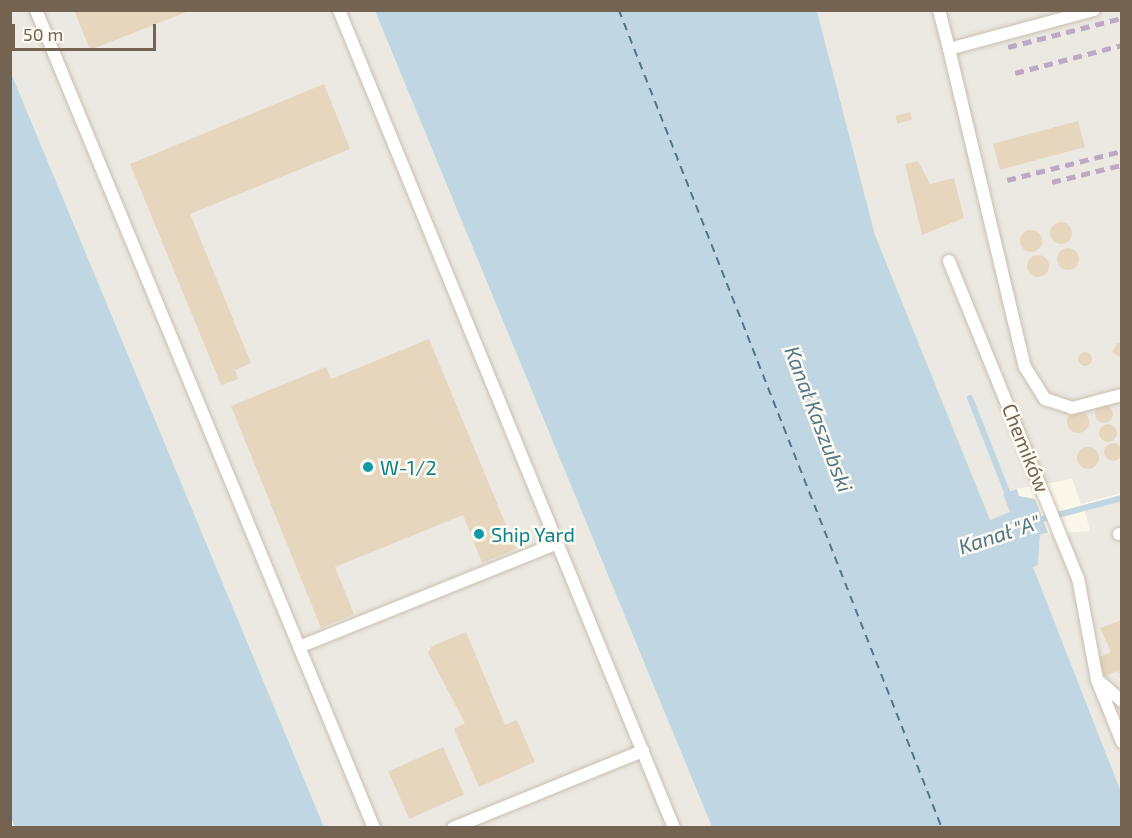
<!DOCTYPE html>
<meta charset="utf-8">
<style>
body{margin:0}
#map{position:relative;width:1132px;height:838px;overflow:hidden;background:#fbf7ea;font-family:"Exo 2",sans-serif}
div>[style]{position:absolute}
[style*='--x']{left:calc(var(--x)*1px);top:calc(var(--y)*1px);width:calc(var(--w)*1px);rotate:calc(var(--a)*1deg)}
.industrial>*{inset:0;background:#ece9e3}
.water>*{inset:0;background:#c0d7e3}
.stream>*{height:6px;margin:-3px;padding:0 3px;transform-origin:3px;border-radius:3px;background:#c0d7e3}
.ferry>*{height:1.5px;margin-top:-0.75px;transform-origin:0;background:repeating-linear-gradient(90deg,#4f768a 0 8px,transparent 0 14px)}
.building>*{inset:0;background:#e6d6be;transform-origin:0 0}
.round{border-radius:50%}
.roads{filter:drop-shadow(0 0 2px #c9bfae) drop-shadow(0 0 2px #c9bfae)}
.service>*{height:12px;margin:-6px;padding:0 6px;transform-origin:6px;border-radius:6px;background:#fff}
.rail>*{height:4.5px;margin-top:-2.25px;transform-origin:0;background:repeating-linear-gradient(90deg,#bda9c4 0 9px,transparent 0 15px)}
.dots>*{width:16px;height:16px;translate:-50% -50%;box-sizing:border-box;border:3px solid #fdfbf1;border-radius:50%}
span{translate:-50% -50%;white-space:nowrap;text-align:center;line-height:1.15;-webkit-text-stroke:5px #fdfbf1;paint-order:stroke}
.street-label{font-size:20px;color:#736350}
.culture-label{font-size:20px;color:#0d838f}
.left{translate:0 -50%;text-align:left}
.water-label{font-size:21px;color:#4f768a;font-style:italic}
.frame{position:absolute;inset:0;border:12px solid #736350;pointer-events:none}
.scale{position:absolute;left:12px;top:24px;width:144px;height:27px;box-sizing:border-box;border:3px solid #736350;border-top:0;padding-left:8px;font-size:18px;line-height:21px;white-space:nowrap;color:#736350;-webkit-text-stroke:4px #fdfbf1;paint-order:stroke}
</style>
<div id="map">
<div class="industrial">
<i style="clip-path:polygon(10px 11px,375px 11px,712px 827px,324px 827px,11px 73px)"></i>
<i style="clip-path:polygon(817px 11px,1121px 11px,1121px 493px,1081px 504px,1072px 479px,1017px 489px,1011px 512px,990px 521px,875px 235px)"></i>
<i style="clip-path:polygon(1121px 501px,1121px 792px,1033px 567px,1038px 564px,1040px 535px,1090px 531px,1085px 511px)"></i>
</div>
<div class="water">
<i style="clip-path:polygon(375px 11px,817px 11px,875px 235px,990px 520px,1010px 512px,1003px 494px,1017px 489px,1019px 496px,1035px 499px,1048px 533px,1040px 535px,1038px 565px,1033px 567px,1121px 792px,1121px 827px,712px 827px)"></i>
<i style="clip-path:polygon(10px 73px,11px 73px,324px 827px,15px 828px,11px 817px)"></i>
</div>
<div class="stream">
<i style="--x:970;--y:398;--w:101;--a:68.5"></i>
<i style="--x:1035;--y:521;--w:90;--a:-14.8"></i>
</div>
<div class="ferry">
<i style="--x:619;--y:10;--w:879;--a:68.45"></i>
</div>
<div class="building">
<i style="clip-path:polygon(74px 10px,189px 10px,189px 11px,90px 50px)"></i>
<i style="clip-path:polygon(324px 84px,350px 149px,190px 214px,251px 363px,235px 370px,238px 379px,221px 385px,130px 164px)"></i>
<i style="left:910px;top:112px;width:8px;height:15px;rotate:76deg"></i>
<i style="left:1078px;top:121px;width:27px;height:88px;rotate:75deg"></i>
<i style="clip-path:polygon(918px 161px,930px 184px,954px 178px,964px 218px,922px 235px,905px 164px)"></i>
<i class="round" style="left:1050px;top:222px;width:22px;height:22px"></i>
<i class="round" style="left:1020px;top:230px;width:22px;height:22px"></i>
<i class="round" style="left:1057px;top:248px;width:22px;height:22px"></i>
<i class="round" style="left:1027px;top:255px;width:22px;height:22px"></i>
<i style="clip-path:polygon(429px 339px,516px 549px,482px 563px,463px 515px,335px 567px,354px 614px,321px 628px,231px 406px,326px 367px,331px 379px)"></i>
<i style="clip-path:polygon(1117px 343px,1122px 344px,1122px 358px,1112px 352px)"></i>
<i class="round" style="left:1078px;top:352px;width:14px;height:14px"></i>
<i class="round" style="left:1095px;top:405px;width:18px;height:18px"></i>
<i class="round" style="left:1067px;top:411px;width:22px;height:22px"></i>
<i class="round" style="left:1099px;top:424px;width:18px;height:18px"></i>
<i class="round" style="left:1104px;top:443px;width:18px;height:18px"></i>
<i class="round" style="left:1077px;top:447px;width:22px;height:22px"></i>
<i style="clip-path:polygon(1122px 620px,1122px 679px,1118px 671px,1105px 676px,1097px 658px,1111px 652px,1100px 628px)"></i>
<i style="clip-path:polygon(466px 632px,505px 725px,517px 720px,535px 762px,479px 787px,454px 729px,465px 723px,428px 653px,432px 646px)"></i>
<i style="left:443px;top:747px;width:52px;height:60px;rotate:66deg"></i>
</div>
<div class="roads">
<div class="service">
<i style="--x:36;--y:10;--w:885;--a:67.55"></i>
<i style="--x:339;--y:10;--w:884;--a:67.73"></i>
<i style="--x:939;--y:10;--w:40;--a:75.6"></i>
<i style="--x:949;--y:49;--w:150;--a:-15.1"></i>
<i style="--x:949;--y:49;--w:327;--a:76.6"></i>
<i style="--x:1025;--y:367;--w:38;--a:58"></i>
<i style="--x:1045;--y:399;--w:28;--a:18"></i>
<i style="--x:1072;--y:408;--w:52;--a:-14.6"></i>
<i style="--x:949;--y:261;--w:342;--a:67.9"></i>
<i style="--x:1078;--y:578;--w:104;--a:79.4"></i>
<i style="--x:1097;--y:680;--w:67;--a:68"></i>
<i style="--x:1119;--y:534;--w:3;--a:0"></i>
<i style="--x:299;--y:647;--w:279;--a:-21.9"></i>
<i style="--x:1100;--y:682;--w:29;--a:41"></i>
<i style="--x:453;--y:828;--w:205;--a:-22.1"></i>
</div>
</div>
<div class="rail">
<i style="--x:1008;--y:47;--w:118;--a:-14.3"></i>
<i style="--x:1015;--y:73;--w:111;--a:-14.7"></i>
<i style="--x:1007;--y:180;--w:119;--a:-14.2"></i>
<i style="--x:1052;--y:182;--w:72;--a:-13.7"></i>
</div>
<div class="dots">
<i style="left:368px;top:467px;background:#0f9aa8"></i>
<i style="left:479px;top:534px;background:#0f9aa8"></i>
</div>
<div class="street-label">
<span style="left:1026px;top:448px;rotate:68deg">Chemików</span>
</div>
<div class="culture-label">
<span class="left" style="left:380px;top:467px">W-1/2</span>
<span class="left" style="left:491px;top:534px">Ship Yard</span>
</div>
<div class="water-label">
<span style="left:819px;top:419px;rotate:69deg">Kanał Kaszubski</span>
<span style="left:999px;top:534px;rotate:-18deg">Kanał "A"</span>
</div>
<div class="frame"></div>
<div class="scale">50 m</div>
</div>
